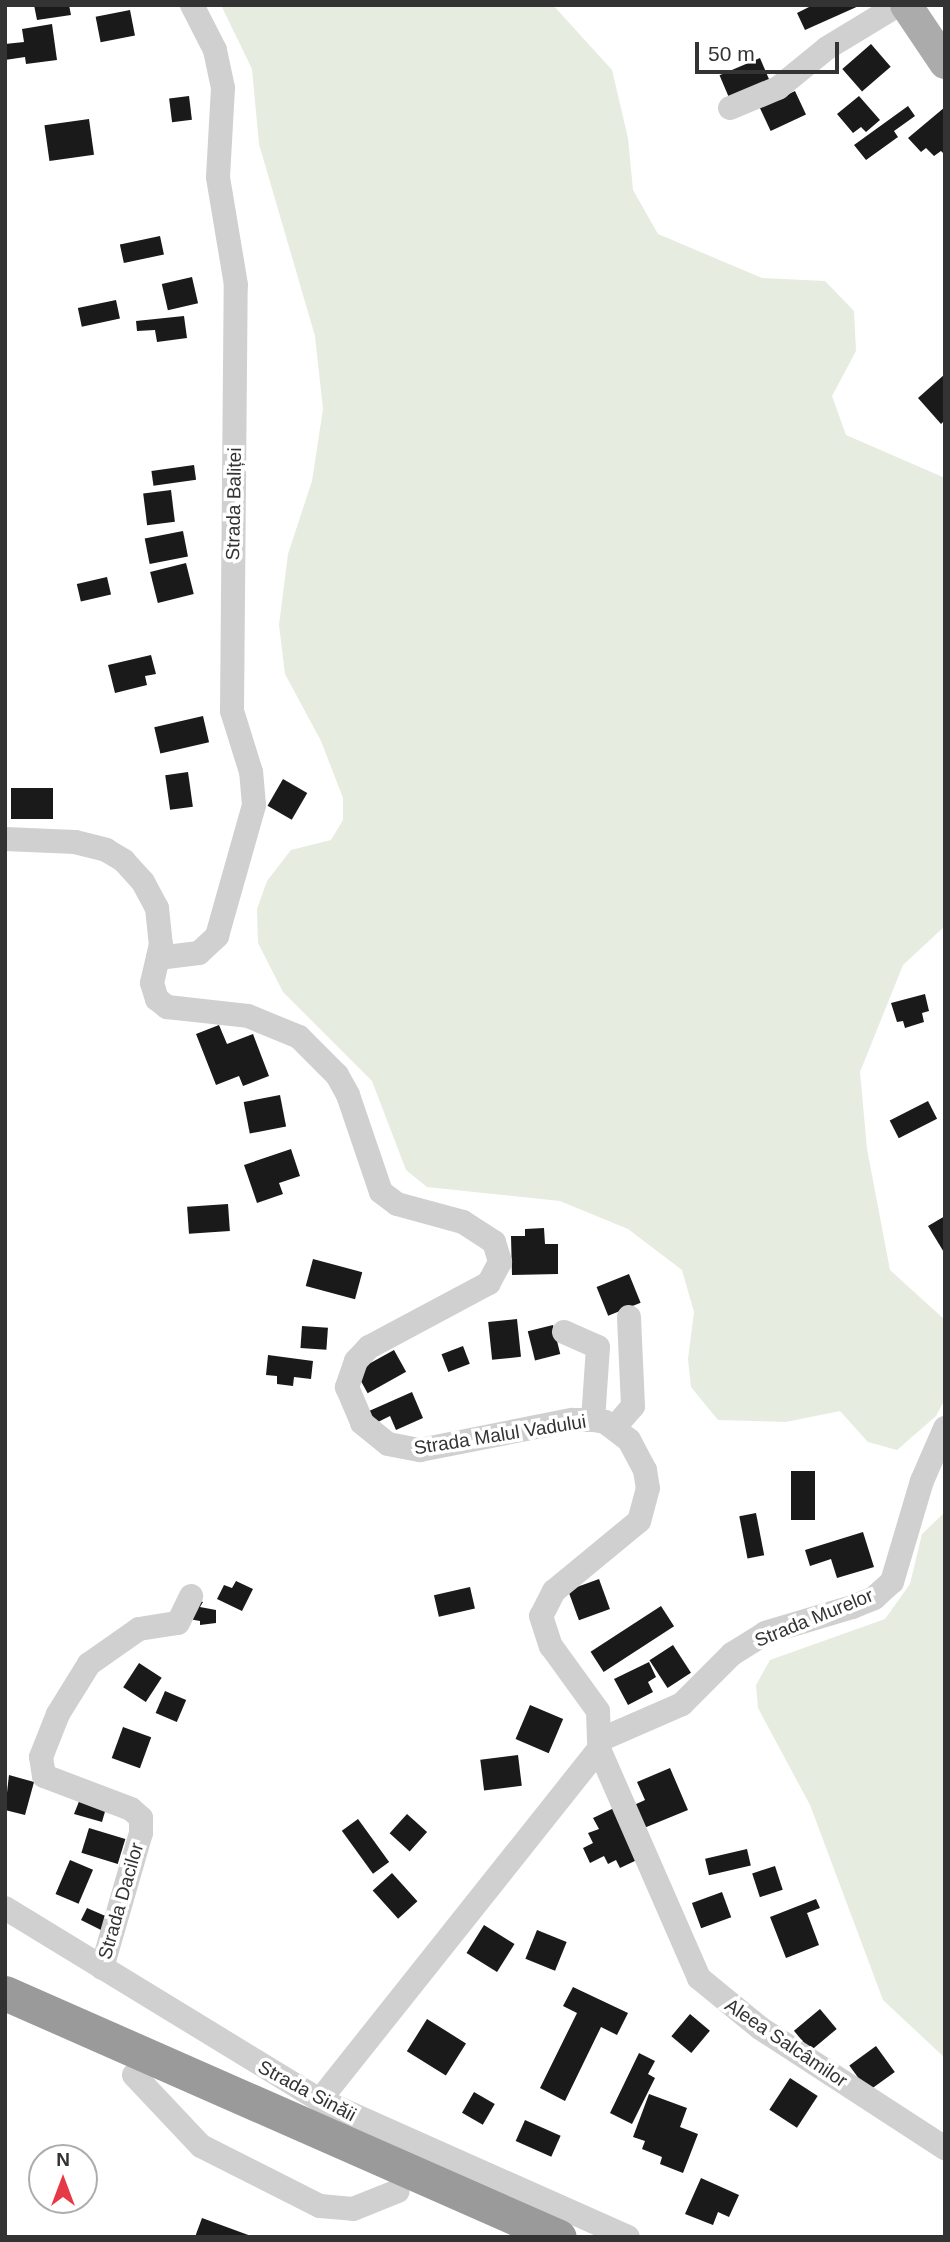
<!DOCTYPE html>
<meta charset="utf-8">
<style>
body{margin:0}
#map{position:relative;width:950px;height:2242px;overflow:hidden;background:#fff;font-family:Helvetica,sans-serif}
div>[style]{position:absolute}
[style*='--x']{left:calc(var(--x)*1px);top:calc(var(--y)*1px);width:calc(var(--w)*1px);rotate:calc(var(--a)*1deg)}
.green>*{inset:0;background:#e6ecdf}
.building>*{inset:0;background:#1a1a1a;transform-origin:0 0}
.minor>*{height:24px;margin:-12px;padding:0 12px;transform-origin:12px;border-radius:12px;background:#d0d0d0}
.major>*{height:32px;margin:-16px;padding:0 16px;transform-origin:16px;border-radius:16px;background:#ababab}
.highway>*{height:35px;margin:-17.5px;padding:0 17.5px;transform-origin:17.5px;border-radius:17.5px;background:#9a9a9a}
span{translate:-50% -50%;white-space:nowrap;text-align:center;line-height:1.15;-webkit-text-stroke:7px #fff;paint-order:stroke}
.street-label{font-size:19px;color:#333}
.frame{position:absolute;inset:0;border:7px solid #333;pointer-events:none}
.north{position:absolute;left:28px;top:2144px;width:70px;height:70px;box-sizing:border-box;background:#fff;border:2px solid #adadad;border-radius:50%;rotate:0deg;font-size:19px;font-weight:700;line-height:28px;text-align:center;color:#333}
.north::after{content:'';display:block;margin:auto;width:24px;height:32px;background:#e63946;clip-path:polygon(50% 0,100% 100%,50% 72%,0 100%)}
.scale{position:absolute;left:695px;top:42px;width:144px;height:32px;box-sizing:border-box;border:4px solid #333;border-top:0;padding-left:9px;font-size:21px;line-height:24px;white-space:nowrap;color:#333;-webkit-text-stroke:5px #fff;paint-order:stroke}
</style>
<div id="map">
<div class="green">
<i style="clip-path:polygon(221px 5px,553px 5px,612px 70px,628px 138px,633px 190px,658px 234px,762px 278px,825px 281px,854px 311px,856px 351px,832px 396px,846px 435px,945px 478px,945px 926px,903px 965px,860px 1072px,867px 1149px,890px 1270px,945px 1320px,945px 1399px,936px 1416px,897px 1450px,868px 1442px,840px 1411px,786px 1422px,718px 1420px,691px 1387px,688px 1359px,694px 1312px,682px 1270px,628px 1229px,560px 1201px,427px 1187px,406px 1170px,372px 1081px,283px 992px,258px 943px,257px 909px,267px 881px,291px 850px,331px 840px,343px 820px,343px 798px,321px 741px,285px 674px,279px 625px,288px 554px,312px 481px,323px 409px,315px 336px,259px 144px,252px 69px)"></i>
<i style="clip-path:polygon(945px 1512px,945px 2058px,883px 2000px,810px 1805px,758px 1708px,756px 1685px,770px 1660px,885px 1619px,910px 1584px,922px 1534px)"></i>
</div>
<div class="building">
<i style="clip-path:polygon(34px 5px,69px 5px,71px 15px,37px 20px)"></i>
<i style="clip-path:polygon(813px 5px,861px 5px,805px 30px,797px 13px)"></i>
<i style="left:130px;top:10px;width:26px;height:35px;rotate:79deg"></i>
<i style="clip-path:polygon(52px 24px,57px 60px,26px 64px,25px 57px,5px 60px,5px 44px,24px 42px,22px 29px)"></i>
<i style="left:871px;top:44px;width:30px;height:38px;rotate:49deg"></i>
<i style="left:760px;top:58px;width:25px;height:44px;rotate:67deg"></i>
<i style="left:795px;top:91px;width:26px;height:39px;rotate:65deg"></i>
<i style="left:189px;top:96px;width:24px;height:20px;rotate:83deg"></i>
<i style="clip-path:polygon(859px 96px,880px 120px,866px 132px,861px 127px,853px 133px,837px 114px)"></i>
<i style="clip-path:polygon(908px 106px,915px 116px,894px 131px,898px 137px,866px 160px,854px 145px)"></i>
<i style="clip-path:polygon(945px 107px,945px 155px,941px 151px,934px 156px,926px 148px,921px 152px,908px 138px)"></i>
<i style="left:89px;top:119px;width:36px;height:45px;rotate:82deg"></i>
<i style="left:160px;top:236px;width:19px;height:41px;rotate:78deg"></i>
<i style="left:192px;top:277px;width:27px;height:31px;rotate:77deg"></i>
<i style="left:116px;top:300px;width:19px;height:39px;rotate:78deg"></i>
<i style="clip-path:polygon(184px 316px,187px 338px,157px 342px,155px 330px,137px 331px,136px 321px)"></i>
<i style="clip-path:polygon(945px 374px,945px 420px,941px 424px,918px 398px)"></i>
<i style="left:194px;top:465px;width:15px;height:43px;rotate:82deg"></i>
<i style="left:171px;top:490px;width:32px;height:28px;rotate:83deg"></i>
<i style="left:183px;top:531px;width:26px;height:39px;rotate:79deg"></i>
<i style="left:186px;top:563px;width:32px;height:37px;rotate:76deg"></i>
<i style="left:107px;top:577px;width:18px;height:31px;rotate:77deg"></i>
<i style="clip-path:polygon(151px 655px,156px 674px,145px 676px,147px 685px,115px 693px,108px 665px)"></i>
<i style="left:203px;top:716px;width:27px;height:50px;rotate:77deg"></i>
<i style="left:188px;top:772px;width:35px;height:23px;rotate:82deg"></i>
<i style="left:283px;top:779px;width:28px;height:31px;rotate:30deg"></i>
<i style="left:11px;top:788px;width:42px;height:31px"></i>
<i style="clip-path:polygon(925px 994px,929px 1011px,922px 1013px,924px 1022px,905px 1028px,903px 1021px,897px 1022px,891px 1003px)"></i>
<i style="clip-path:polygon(219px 1025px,227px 1044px,253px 1034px,269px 1076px,243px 1086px,239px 1076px,216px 1085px,196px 1034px)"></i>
<i style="left:280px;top:1095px;width:32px;height:37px;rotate:79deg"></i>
<i style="left:928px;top:1101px;width:20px;height:43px;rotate:63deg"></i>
<i style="clip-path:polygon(291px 1149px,300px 1176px,279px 1183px,283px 1194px,257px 1203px,244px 1165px)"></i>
<i style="left:228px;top:1204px;width:27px;height:41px;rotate:86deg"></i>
<i style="clip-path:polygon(945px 1216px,945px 1254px,928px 1226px)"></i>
<i style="clip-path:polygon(544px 1228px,545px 1244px,558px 1244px,558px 1274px,512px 1275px,511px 1236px,525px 1236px,525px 1229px)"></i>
<i style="left:313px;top:1259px;width:51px;height:28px;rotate:15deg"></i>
<i style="left:629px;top:1274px;width:31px;height:35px;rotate:68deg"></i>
<i style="left:517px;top:1319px;width:38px;height:29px;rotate:84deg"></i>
<i style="left:553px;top:1325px;width:30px;height:26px;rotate:76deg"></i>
<i style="left:302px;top:1326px;width:26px;height:22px;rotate:4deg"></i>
<i style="left:463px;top:1346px;width:19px;height:23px;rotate:69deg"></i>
<i style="left:394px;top:1350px;width:25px;height:44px;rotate:61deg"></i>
<i style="clip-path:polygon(268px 1355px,313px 1361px,311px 1379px,294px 1377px,293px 1386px,277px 1384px,277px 1376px,266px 1375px)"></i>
<i style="clip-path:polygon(412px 1392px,423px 1418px,396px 1430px,390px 1416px,374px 1424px,369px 1411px)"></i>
<i style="left:791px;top:1471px;width:24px;height:49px"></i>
<i style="left:756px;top:1513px;width:43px;height:17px;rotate:79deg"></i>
<i style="clip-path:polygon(863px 1532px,874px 1567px,837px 1578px,831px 1559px,810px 1566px,805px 1550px)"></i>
<i style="left:599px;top:1579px;width:32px;height:33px;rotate:70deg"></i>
<i style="clip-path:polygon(236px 1581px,253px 1589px,242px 1611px,217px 1599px,224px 1585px,232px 1588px)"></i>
<i style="left:470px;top:1587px;width:22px;height:37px;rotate:77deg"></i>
<i style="clip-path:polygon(197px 1600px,203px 1602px,200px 1607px,216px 1610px,216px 1623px,200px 1625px,200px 1621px,189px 1619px)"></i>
<i style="left:661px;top:1606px;width:24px;height:84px;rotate:57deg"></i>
<i style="left:673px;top:1645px;width:33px;height:28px;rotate:57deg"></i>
<i style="clip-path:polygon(649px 1662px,656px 1677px,648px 1682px,653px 1692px,628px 1705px,614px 1679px)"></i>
<i style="left:139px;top:1663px;width:27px;height:29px;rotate:33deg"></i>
<i style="left:165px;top:1691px;width:23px;height:24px;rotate:23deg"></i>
<i style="left:530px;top:1705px;width:36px;height:37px;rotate:23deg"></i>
<i style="left:123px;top:1727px;width:30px;height:33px;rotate:20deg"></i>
<i style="left:518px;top:1755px;width:31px;height:38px;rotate:83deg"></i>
<i style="clip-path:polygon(670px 1768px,688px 1810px,644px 1828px,634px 1805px,645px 1800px,637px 1782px)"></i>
<i style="clip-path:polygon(9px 1775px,34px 1782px,25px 1815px,5px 1810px)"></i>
<i style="clip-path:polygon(80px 1799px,106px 1808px,102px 1822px,74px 1814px)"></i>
<i style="clip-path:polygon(614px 1808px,639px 1859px,620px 1868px,616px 1860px,608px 1864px,604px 1856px,590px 1863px,583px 1848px,593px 1843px,588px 1833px,599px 1829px,593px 1818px)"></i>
<i style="left:407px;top:1814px;width:27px;height:26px;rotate:42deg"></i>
<i style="left:358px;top:1819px;width:53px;height:20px;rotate:54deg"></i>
<i style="left:89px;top:1828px;width:38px;height:26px;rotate:17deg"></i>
<i style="left:747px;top:1849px;width:17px;height:43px;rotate:77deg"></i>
<i style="left:70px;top:1860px;width:25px;height:37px;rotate:23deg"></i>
<i style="left:775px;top:1866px;width:25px;height:24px;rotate:72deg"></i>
<i style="left:392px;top:1873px;width:38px;height:26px;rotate:48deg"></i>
<i style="left:722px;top:1892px;width:27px;height:32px;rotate:70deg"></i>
<i style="clip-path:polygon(816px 1899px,820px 1908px,807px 1913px,819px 1945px,786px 1958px,770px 1917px)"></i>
<i style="clip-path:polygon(87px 1908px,110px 1918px,105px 1932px,81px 1920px)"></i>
<i style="left:484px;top:1925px;width:36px;height:33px;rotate:32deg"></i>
<i style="left:537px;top:1930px;width:32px;height:31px;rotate:22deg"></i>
<i style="clip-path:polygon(573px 1987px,628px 2013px,617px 2035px,601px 2027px,565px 2101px,540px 2088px,577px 2013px,563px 2006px)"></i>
<i style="left:820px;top:2009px;width:26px;height:34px;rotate:50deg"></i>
<i style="left:690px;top:2014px;width:26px;height:29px;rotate:40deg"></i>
<i style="left:427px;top:2019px;width:46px;height:38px;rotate:32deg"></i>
<i style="left:876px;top:2046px;width:32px;height:33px;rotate:54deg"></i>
<i style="clip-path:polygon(639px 2053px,655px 2061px,648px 2074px,655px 2078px,632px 2124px,610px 2113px)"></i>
<i style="left:790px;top:2078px;width:33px;height:38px;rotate:33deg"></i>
<i style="left:474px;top:2092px;width:24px;height:24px;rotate:30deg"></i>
<i style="clip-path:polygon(649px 2094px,687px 2108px,680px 2127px,698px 2134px,683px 2173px,660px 2164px,662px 2157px,642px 2149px,645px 2141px,633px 2137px)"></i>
<i style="left:525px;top:2120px;width:39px;height:23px;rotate:24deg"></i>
<i style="clip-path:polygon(701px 2178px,739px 2195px,729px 2217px,718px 2212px,713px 2225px,685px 2214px)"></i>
<i style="clip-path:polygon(202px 2218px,251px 2236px,251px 2237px,195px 2237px)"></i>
</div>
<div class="minor">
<i style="--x:730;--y:108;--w:52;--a:-22.6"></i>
<i style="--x:778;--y:88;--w:63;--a:-39.2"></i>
<i style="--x:827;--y:48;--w:83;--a:-31.2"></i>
<i style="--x:5;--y:839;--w:70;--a:2.5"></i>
<i style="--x:75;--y:842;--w:32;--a:14"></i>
<i style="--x:106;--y:850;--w:21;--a:31"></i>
<i style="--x:124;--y:861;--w:28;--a:48"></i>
<i style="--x:143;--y:882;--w:30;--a:62"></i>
<i style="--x:157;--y:908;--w:36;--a:84"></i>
<i style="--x:161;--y:944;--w:40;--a:103"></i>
<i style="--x:152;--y:983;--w:17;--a:73"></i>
<i style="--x:157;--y:999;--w:13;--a:39"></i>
<i style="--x:167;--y:1007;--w:81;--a:6.3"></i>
<i style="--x:248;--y:1016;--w:55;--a:22.4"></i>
<i style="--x:299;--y:1037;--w:54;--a:45"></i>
<i style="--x:337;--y:1075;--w:23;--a:61"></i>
<i style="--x:348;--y:1095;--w:102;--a:71.2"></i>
<i style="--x:381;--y:1192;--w:20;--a:37"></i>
<i style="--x:397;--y:1204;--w:68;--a:15.3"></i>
<i style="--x:463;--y:1222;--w:37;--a:33"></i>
<i style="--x:494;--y:1242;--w:21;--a:73"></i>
<i style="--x:500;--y:1262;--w:24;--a:118"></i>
<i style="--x:489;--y:1283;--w:136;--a:151.9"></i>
<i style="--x:369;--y:1347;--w:19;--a:133"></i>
<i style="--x:356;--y:1361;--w:28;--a:109"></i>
<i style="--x:347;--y:1387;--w:39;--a:67"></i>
<i style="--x:362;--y:1423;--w:33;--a:39"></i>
<i style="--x:388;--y:1444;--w:33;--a:11"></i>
<i style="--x:420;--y:1450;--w:155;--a:-11.2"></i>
<i style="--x:572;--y:1420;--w:21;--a:0"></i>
<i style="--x:593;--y:1420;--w:12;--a:9"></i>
<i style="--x:605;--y:1422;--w:30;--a:37"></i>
<i style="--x:629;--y:1440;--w:34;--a:62"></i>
<i style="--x:645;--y:1470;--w:18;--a:81"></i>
<i style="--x:648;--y:1488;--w:34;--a:105"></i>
<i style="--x:639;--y:1521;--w:110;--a:140.5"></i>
<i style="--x:554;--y:1591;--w:28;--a:117"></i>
<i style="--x:541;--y:1616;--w:32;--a:72"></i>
<i style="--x:551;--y:1646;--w:80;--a:54.1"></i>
<i style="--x:598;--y:1711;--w:38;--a:88"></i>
<i style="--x:599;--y:1749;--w:448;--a:128.5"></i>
<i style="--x:158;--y:958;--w:41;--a:-7"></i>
<i style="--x:199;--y:953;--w:25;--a:-43"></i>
<i style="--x:217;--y:936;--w:136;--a:-74.2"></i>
<i style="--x:254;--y:805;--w:33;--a:-95"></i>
<i style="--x:251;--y:772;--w:64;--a:-107.3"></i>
<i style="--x:232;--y:711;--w:426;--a:-89.5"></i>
<i style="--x:236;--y:285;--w:109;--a:-99.5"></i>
<i style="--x:218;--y:177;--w:89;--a:-86.8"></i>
<i style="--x:223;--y:88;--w:39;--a:-102"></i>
<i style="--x:215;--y:50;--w:51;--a:-117.1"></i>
<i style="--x:564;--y:1332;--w:37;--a:24"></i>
<i style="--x:598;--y:1347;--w:73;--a:93.9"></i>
<i style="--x:614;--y:1428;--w:29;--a:-49"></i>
<i style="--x:633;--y:1406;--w:89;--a:-92.6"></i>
<i style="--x:602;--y:1739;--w:87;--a:-23.6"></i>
<i style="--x:682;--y:1704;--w:71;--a:-45"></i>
<i style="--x:732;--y:1654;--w:39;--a:-32"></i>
<i style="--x:765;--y:1633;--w:91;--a:-16.6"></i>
<i style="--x:852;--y:1607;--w:24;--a:-22"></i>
<i style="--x:874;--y:1598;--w:24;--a:-42"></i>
<i style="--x:892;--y:1582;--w:105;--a:-73.5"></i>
<i style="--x:922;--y:1481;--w:58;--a:-66.5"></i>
<i style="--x:599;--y:1749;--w:250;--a:66.4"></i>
<i style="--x:699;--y:1978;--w:79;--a:39.3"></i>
<i style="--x:760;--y:2028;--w:221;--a:33"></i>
<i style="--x:5;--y:1908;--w:369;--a:31.4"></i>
<i style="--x:320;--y:2100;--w:337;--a:24"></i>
<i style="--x:102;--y:1968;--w:141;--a:-73.9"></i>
<i style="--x:141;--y:1833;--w:15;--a:-90"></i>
<i style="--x:141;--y:1818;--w:13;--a:-138"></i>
<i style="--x:131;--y:1809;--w:93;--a:-159.2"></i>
<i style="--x:44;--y:1776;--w:19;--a:-99"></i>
<i style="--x:41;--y:1757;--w:46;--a:-68.4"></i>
<i style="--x:58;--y:1714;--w:59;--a:-58.2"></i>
<i style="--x:89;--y:1664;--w:61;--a:-35"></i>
<i style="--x:139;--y:1629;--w:39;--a:-9"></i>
<i style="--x:178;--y:1623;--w:30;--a:-64"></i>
<i style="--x:134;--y:2075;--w:98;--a:46.7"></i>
<i style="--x:201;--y:2146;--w:133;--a:26.8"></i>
<i style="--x:320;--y:2206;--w:33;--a:5"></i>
<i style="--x:353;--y:2209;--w:48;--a:-21.8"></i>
</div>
<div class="major">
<i style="--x:906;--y:5;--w:70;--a:56.1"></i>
</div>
<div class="highway">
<i style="--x:5;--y:1993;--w:605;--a:23.77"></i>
</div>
<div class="street-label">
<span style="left:234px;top:504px;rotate:-89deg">Strada Baliței</span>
<span style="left:500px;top:1435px;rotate:-9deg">Strada Malul Vadului</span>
<span style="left:814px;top:1618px;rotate:-22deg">Strada Murelor</span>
<span style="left:121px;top:1901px;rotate:-74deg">Strada Dacilor</span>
<span style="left:786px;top:2043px;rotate:34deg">Aleea Salcâmilor</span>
<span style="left:307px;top:2091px;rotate:28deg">Strada Sinăii</span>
</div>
<div class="frame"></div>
<div class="north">N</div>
<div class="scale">50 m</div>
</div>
